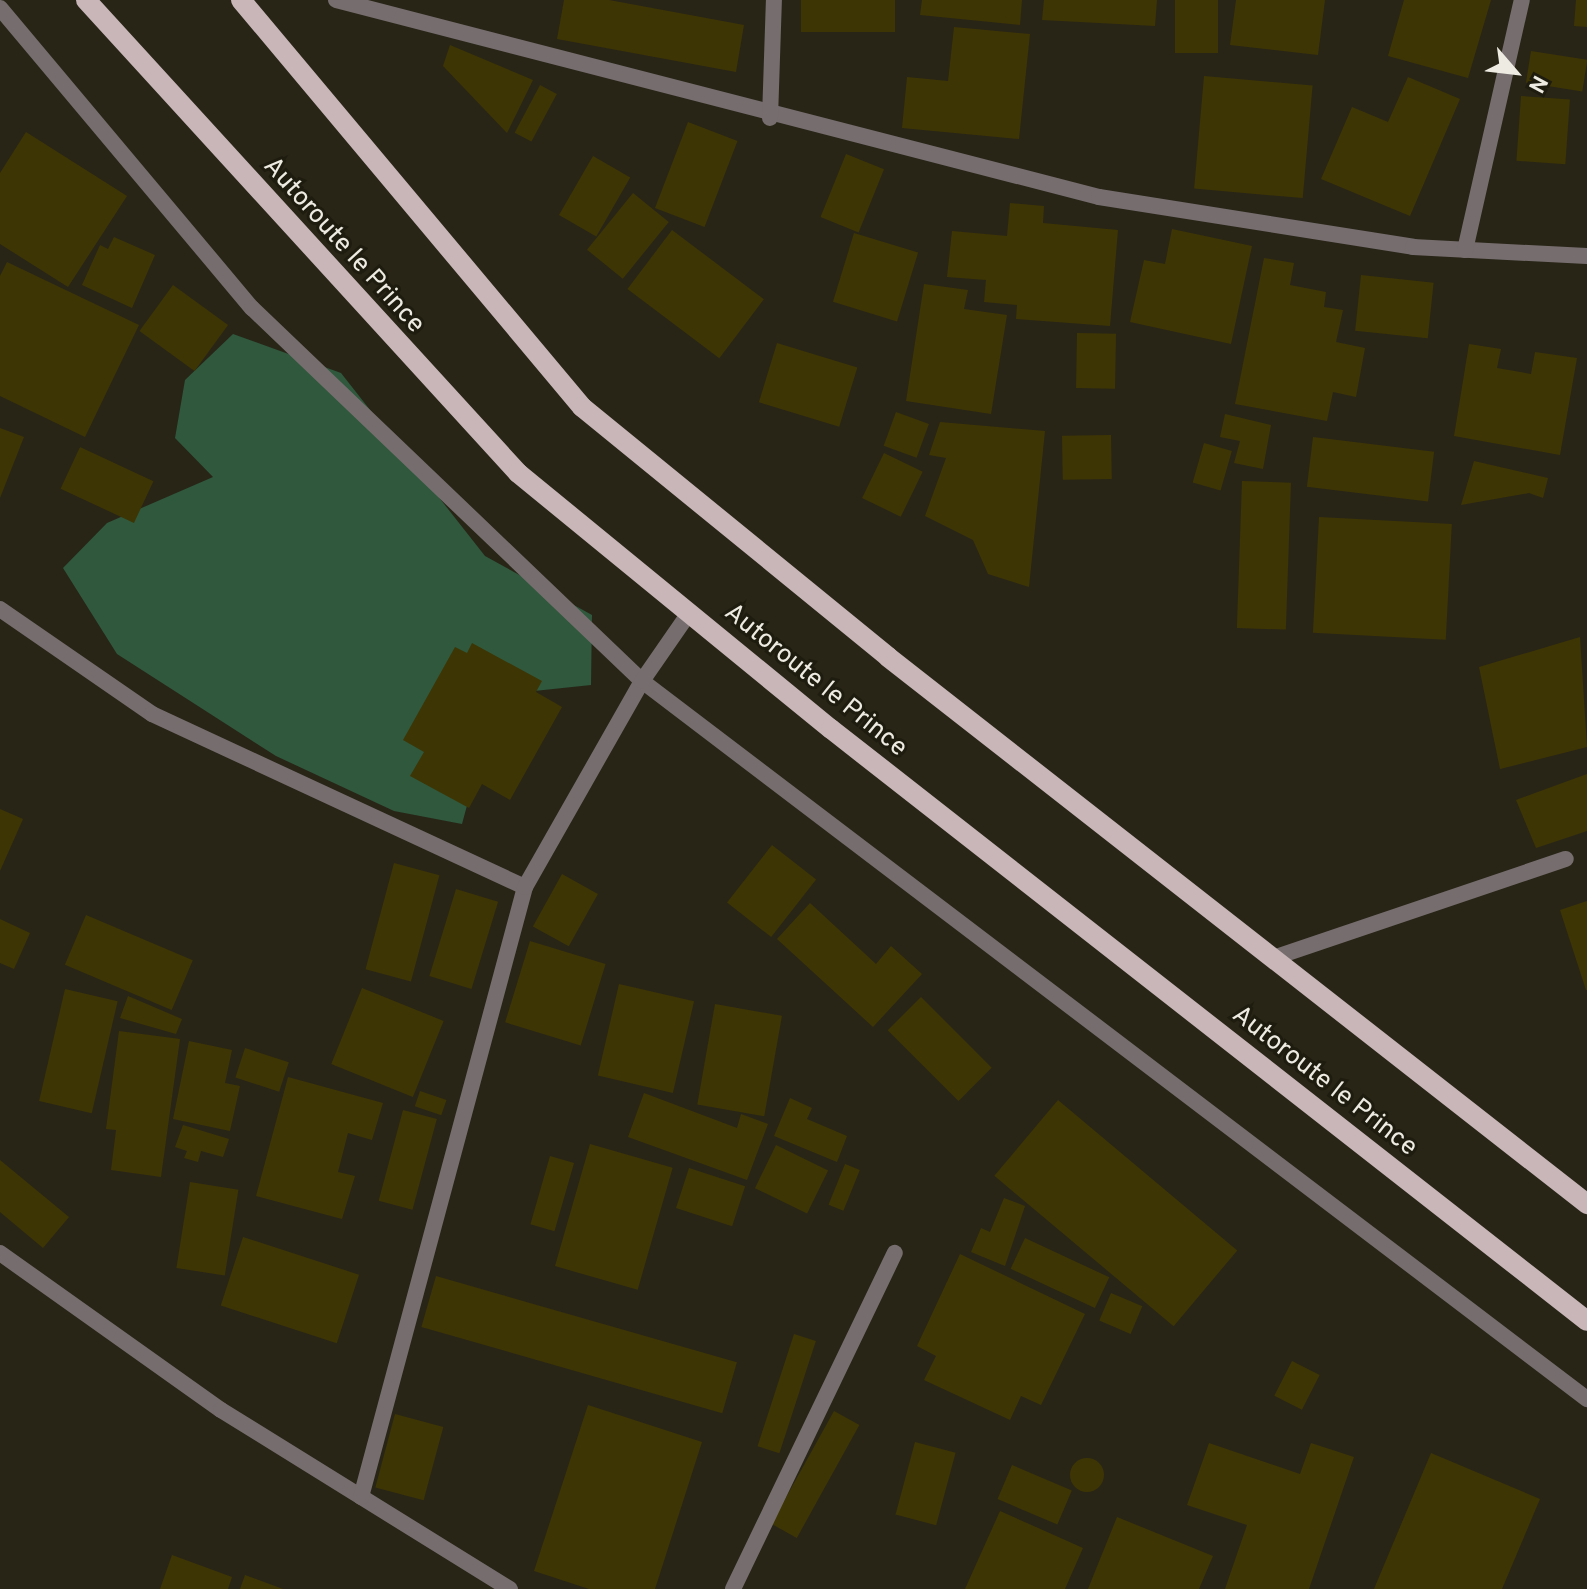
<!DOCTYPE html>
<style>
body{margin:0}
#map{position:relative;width:1587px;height:1589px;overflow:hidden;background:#282517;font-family:Overpass,sans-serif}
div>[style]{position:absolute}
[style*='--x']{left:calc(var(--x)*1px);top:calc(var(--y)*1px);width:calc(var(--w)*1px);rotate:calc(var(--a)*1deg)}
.green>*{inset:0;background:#2f583d}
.building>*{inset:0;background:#3e3504;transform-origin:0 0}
.round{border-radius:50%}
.lane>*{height:16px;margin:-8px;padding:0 8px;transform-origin:8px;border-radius:8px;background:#766d6e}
.street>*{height:16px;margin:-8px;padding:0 8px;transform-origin:8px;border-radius:8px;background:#766d6e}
.primary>*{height:20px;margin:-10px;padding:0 10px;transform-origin:10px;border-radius:10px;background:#c8b6b8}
span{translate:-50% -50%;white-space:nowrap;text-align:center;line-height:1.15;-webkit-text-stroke:6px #1e1c0e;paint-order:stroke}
.street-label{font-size:26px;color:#edebe2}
.north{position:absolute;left:1475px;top:32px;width:80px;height:80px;-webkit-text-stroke:6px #1e1c0e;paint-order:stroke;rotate:118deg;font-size:22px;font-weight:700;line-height:32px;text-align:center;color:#edebe2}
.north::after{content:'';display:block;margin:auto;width:28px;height:36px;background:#edebe2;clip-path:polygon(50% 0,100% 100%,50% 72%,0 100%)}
</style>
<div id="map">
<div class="green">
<i style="clip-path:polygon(233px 334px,341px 373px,485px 556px,592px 615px,591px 685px,497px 695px,462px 824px,394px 811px,276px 756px,117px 654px,63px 568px,107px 523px,213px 477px,175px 438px,185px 380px)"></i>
</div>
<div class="building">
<i style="clip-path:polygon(564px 0,609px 0,744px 25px,736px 72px,557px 39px)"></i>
<i style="left:801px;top:0;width:94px;height:32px"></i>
<i style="clip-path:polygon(922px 0,1022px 0,1020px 25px,920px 15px)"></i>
<i style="clip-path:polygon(1044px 0,1157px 0,1155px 26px,1042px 20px)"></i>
<i style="left:1175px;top:0;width:43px;height:53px"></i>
<i style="clip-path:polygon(1236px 0,1325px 0,1318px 55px,1230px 45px)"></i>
<i style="clip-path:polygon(1404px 0,1491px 0,1468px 78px,1388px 56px)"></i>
<i style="clip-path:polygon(1576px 0,1587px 0,1587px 27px,1574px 26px)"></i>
<i style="clip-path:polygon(954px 27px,1030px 34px,1019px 139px,902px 128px,907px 77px,948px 81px)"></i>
<i style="clip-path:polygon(450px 45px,533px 80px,507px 133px,443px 66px)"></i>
<i style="left:1531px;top:51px;width:57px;height:32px;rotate:9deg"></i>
<i style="left:1204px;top:76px;width:109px;height:113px;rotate:5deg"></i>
<i style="clip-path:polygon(1408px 77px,1460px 99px,1410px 216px,1321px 179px,1352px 107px,1388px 122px)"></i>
<i style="left:540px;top:85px;width:19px;height:54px;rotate:28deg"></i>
<i style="left:1521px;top:96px;width:49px;height:65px;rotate:4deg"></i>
<i style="left:688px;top:122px;width:53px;height:92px;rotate:21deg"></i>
<i style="clip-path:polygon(26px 132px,127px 196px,68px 287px,0 244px,0 173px)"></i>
<i style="left:846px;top:154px;width:41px;height:68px;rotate:22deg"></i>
<i style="left:593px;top:156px;width:43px;height:68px;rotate:30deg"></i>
<i style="left:633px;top:193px;width:46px;height:73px;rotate:39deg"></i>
<i style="clip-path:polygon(1010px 203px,1044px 206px,1043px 223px,1118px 230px,1110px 326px,1016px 319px,1017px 305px,984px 302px,986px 280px,947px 277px,952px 231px,1007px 236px)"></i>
<i style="clip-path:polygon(1172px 229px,1252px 246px,1231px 344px,1130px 322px,1144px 260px,1165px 264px)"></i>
<i style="left:672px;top:230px;width:115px;height:74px;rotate:37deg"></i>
<i style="left:854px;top:233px;width:67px;height:72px;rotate:17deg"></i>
<i style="clip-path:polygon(114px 237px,155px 255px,132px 308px,82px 285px,100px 245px,108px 249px)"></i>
<i style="clip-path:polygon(1264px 258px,1294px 263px,1290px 285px,1326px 292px,1324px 307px,1343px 310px,1336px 342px,1365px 348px,1356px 397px,1333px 392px,1327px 421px,1235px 404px)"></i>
<i style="clip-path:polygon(7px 262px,139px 325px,85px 437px,0 396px,0 276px)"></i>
<i style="left:1361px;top:275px;width:73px;height:56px;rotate:6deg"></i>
<i style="clip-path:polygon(924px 284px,968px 290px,964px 309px,1007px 315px,991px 414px,906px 401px)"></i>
<i style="left:173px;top:285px;width:68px;height:57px;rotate:36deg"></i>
<i style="left:1077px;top:333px;width:39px;height:55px;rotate:1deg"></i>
<i style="left:777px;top:343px;width:84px;height:62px;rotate:17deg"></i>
<i style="clip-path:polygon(1469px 344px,1501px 349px,1497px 368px,1531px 374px,1535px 352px,1577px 358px,1560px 455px,1454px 436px)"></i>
<i style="left:896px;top:412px;width:35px;height:36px;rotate:20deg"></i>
<i style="clip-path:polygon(1225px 414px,1271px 425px,1263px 469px,1234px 463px,1240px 441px,1220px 437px)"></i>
<i style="clip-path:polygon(940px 422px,1045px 431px,1029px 587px,988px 574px,973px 540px,925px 516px,946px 458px,929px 455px)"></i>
<i style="clip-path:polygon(0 428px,24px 437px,0 498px)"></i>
<i style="left:1111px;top:435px;width:44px;height:49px;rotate:89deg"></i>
<i style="left:1313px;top:437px;width:122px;height:50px;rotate:7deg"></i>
<i style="left:1204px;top:443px;width:29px;height:41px;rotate:16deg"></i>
<i style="left:80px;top:447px;width:81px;height:46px;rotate:25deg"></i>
<i style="left:884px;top:453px;width:43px;height:50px;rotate:26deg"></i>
<i style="clip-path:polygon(1474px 461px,1548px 478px,1543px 498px,1529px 493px,1461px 505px)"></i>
<i style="left:1242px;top:481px;width:49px;height:147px;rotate:2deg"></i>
<i style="left:1319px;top:517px;width:133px;height:116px;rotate:3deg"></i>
<i style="clip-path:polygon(1580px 637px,1587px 747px,1500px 769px,1479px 667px)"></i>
<i style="clip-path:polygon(472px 643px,542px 681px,536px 692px,562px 707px,510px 800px,482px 784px,469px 808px,410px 776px,424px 752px,403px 740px,455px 647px,467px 653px)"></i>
<i style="clip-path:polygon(1587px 774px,1587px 831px,1536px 848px,1516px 800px)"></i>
<i style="clip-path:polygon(0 809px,23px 819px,0 871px)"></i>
<i style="left:772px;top:845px;width:56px;height:73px;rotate:38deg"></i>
<i style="left:394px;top:863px;width:47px;height:110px;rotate:15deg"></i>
<i style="left:562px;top:874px;width:41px;height:60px;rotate:29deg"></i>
<i style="left:456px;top:889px;width:44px;height:91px;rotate:17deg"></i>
<i style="clip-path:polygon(1587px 901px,1587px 990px,1586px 990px,1560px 910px)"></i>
<i style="clip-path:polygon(810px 903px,876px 964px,891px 946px,922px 974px,873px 1027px,777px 939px)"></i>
<i style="left:86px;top:915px;width:116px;height:54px;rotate:23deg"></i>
<i style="clip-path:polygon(0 919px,30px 933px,14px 969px,0 963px)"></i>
<i style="left:530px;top:941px;width:79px;height:85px;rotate:17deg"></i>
<i style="left:619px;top:984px;width:77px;height:94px;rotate:13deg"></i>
<i style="left:362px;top:988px;width:88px;height:82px;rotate:22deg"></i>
<i style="left:65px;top:989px;width:54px;height:115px;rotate:13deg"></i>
<i style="clip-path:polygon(128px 996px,182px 1019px,176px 1034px,120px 1018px)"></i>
<i style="left:921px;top:997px;width:100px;height:47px;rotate:45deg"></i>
<i style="left:715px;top:1004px;width:68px;height:102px;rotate:10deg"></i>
<i style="clip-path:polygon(119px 1031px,180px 1039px,161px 1177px,111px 1170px,116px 1130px,106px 1129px)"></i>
<i style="clip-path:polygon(189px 1041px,232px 1050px,225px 1083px,240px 1086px,230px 1131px,173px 1119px)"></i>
<i style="left:245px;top:1048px;width:46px;height:31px;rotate:18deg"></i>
<i style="clip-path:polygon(288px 1077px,383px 1103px,372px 1140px,348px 1133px,338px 1172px,355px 1176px,342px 1219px,256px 1196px)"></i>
<i style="left:420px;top:1091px;width:28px;height:16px;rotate:19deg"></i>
<i style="clip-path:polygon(644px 1093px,737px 1128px,741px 1114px,768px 1124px,747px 1180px,628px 1137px)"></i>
<i style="clip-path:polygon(790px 1098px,812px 1108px,807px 1119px,847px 1136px,837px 1162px,774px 1136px)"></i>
<i style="left:1058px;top:1100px;width:234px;height:99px;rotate:40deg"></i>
<i style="left:403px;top:1110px;width:35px;height:94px;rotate:15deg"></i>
<i style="clip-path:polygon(183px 1125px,229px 1139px,223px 1157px,201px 1151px,198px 1162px,184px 1158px,187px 1151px,175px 1147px)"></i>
<i style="left:590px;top:1144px;width:86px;height:127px;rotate:16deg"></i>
<i style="left:776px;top:1145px;width:58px;height:48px;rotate:26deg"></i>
<i style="left:550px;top:1156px;width:25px;height:71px;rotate:16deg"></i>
<i style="clip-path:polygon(0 1160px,69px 1217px,43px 1248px,0 1212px)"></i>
<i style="left:845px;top:1164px;width:16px;height:44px;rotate:22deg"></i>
<i style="left:689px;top:1168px;width:59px;height:42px;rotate:18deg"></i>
<i style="left:190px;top:1182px;width:49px;height:87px;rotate:9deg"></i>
<i style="clip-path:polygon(1004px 1198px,1025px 1206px,1005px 1266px,971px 1252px,981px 1228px,990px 1232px)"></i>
<i style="left:243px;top:1237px;width:122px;height:72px;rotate:18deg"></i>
<i style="left:1025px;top:1238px;width:93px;height:34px;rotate:25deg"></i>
<i style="clip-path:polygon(960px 1254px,1085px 1314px,1041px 1405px,1021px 1396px,1010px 1420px,924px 1380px,936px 1356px,917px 1346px)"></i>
<i style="left:436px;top:1276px;width:313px;height:53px;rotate:16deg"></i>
<i style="left:1111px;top:1293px;width:34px;height:30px;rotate:23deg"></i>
<i style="left:794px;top:1334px;width:23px;height:118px;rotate:18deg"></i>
<i style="left:1292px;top:1361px;width:31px;height:39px;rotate:27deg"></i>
<i style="clip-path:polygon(588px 1405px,702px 1442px,655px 1589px,589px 1589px,534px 1571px)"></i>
<i style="left:834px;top:1411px;width:29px;height:129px;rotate:29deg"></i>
<i style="left:395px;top:1414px;width:50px;height:76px;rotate:15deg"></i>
<i style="left:915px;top:1442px;width:42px;height:75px;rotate:15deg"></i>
<i style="clip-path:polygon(1209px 1443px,1300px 1474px,1311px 1443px,1354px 1457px,1309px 1589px,1225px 1589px,1247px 1525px,1187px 1505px)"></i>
<i style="clip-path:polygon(1431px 1453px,1540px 1499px,1502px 1589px,1374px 1589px)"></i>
<i class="round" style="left:1070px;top:1458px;width:34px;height:34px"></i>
<i style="left:1012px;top:1465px;width:65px;height:37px;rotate:23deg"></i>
<i style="clip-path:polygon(1000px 1511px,1083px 1548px,1065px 1589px,965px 1589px)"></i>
<i style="clip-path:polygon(1117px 1517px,1213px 1556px,1199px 1589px,1088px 1589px)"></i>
<i style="clip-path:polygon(172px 1555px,232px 1577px,228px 1589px,160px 1589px)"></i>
<i style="clip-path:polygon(245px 1575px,283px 1589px,240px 1589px)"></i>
</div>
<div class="lane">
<i style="--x:0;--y:8;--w:392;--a:50"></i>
<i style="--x:252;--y:308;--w:540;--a:43.72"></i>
<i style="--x:642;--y:681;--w:1187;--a:37.23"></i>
<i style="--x:1273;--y:958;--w:309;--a:-18.7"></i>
</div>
<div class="street">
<i style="--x:336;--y:0;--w:788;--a:14.48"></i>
<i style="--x:1099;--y:197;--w:318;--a:9"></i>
<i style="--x:1413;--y:247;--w:174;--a:3"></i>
<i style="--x:770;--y:118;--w:118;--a:-88.1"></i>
<i style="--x:1465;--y:250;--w:256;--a:-77.2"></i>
<i style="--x:0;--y:609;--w:185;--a:34.6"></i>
<i style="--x:152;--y:714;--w:411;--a:24.9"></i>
<i style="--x:0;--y:1253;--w:271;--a:35.4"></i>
<i style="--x:221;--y:1410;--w:340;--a:31.8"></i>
<i style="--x:361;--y:1497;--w:632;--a:-74.95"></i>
<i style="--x:525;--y:887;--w:237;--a:-60.4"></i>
<i style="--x:642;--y:681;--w:83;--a:-55.3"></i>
<i style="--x:733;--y:1589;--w:373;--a:-64.3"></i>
</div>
<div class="primary">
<i style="--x:86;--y:0;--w:641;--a:47.59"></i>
<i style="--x:518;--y:473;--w:404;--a:39.3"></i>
<i style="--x:831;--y:729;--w:960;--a:38.06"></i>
<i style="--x:241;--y:0;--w:531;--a:50.04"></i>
<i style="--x:582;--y:407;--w:395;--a:39.2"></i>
<i style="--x:888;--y:657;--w:888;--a:38.04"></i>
</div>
<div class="street-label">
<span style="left:343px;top:246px;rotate:48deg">Autoroute le Prince</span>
<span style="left:815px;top:681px;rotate:39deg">Autoroute le Prince</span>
<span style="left:1324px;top:1082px;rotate:38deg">Autoroute le Prince</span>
</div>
<div class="north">N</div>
</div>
